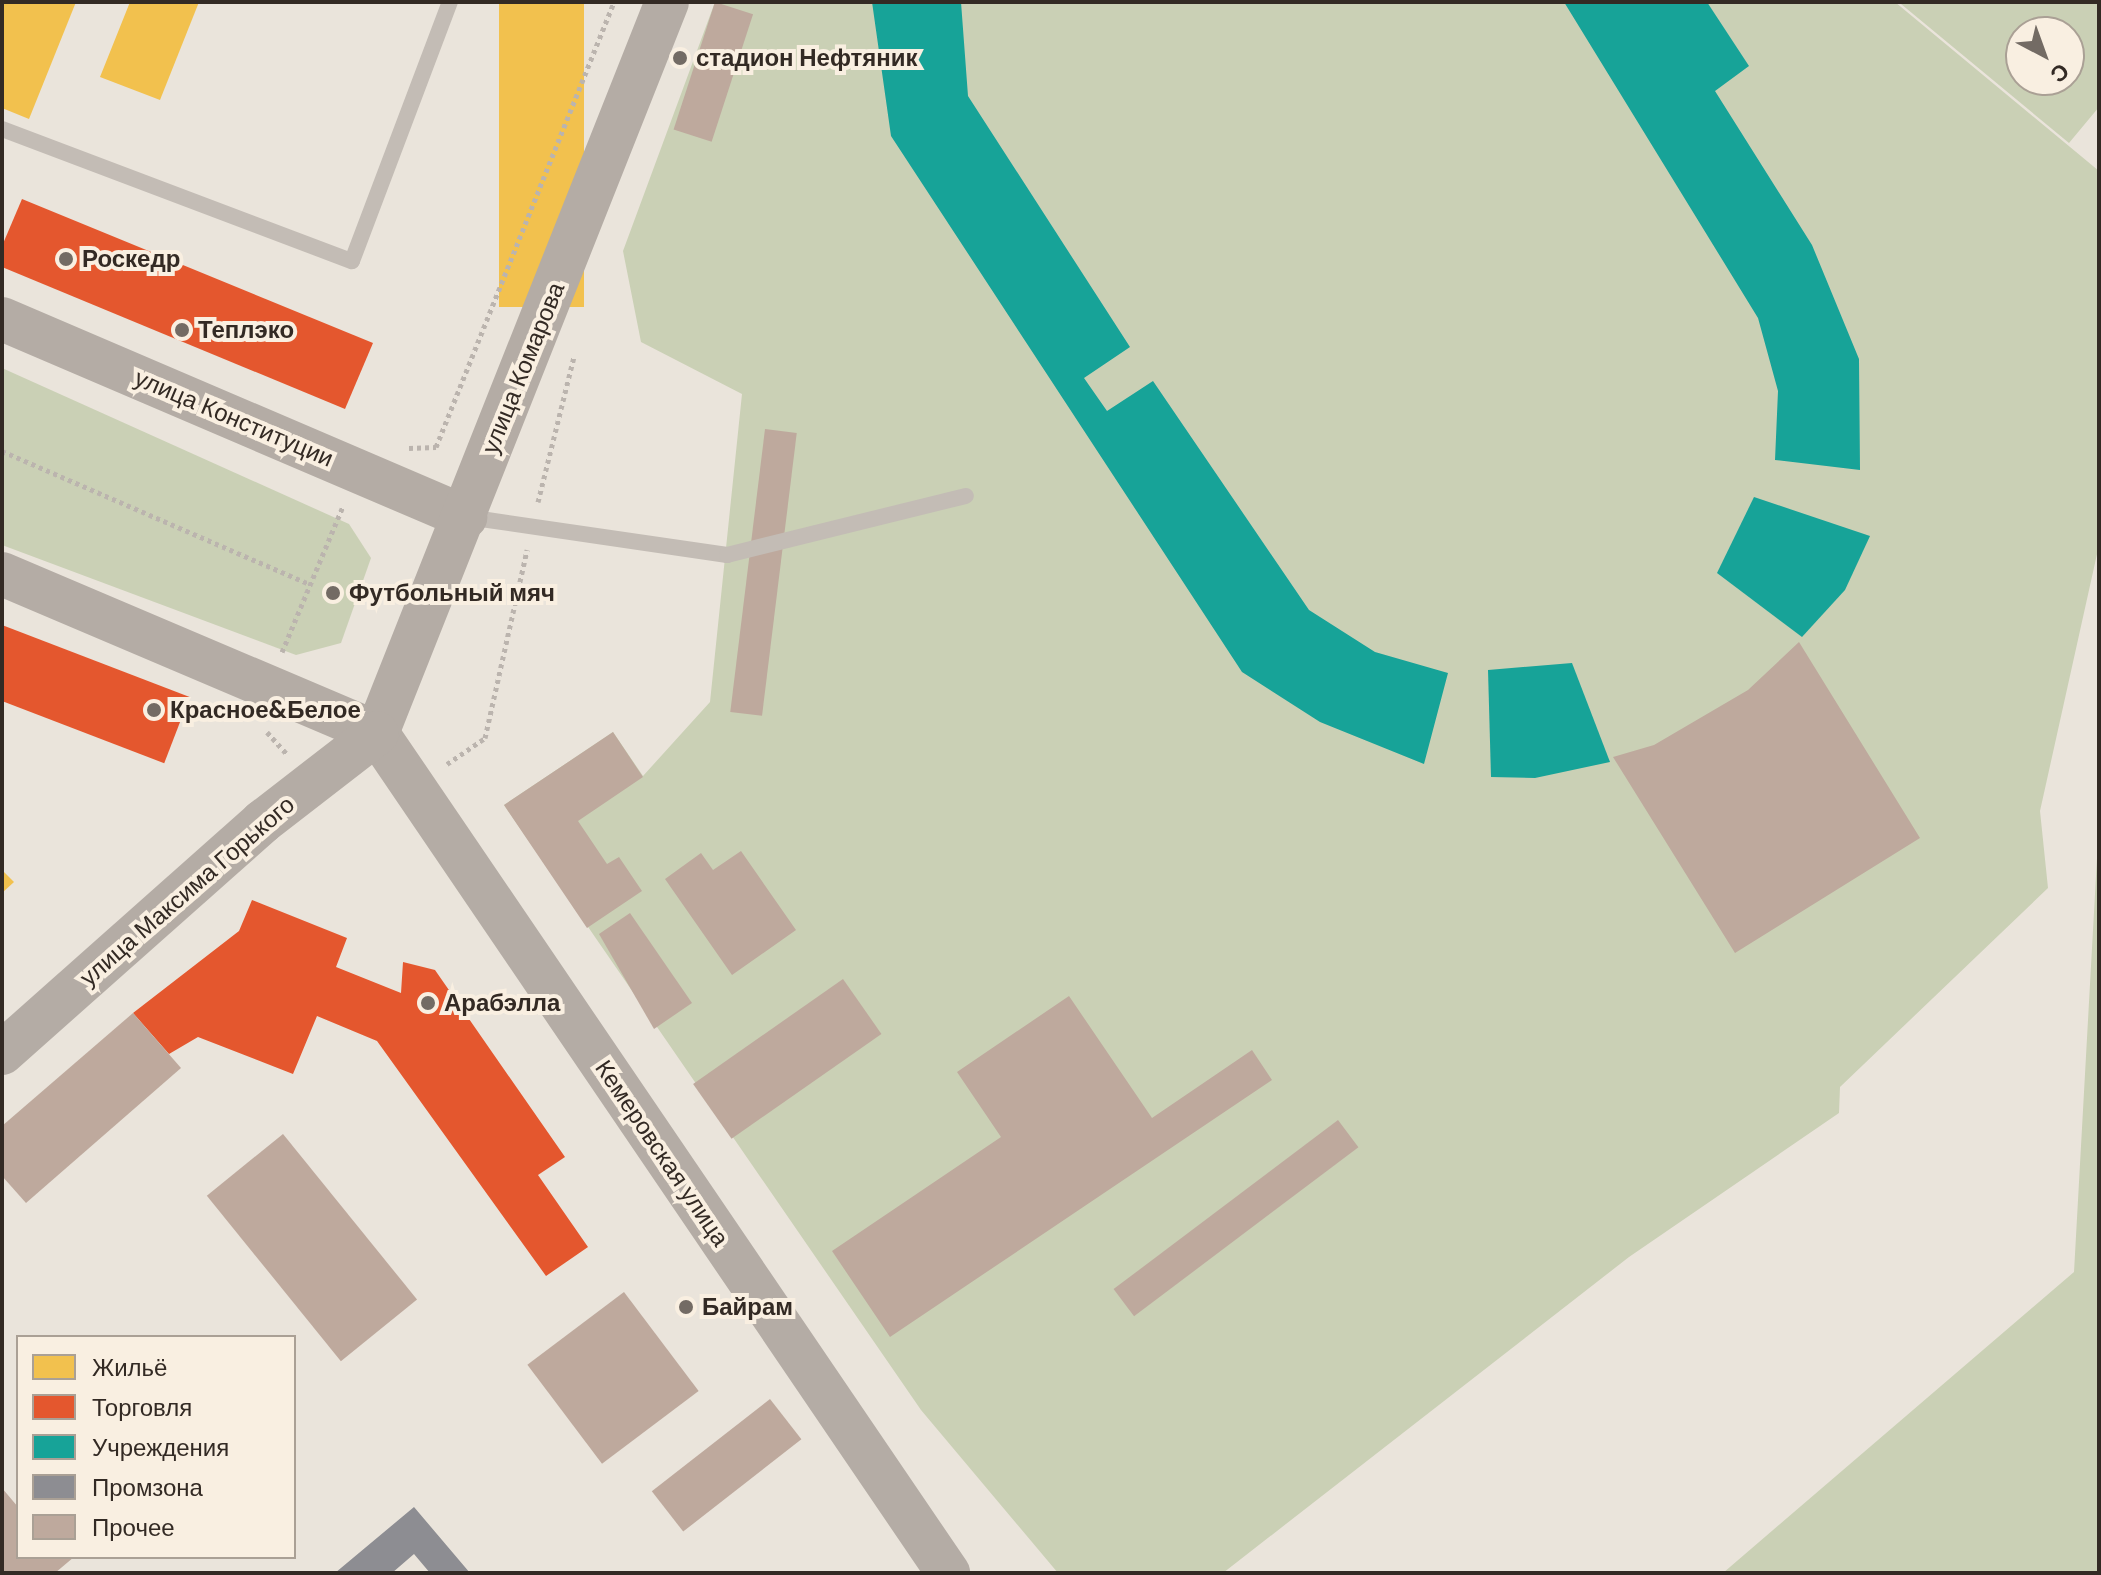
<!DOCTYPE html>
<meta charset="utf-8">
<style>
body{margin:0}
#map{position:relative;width:2101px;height:1575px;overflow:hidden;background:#eae4db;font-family:"DM Sans",sans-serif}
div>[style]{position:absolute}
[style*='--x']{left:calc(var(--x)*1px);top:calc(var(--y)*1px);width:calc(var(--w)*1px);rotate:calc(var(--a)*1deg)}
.green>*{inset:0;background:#cad0b5}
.homes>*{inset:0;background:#f2c14e;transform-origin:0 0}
.shops>*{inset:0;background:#e4572e;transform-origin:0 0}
.public>*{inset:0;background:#17a398}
.industry>*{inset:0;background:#8d8d92}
.building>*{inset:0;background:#bea99d;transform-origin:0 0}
.path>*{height:5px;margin-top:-2.5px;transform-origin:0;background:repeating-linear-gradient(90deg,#bbb4ae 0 4px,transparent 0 8px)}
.lane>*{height:16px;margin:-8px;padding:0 8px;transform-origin:8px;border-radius:8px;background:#c3bcb5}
.secondary>*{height:44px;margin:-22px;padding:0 22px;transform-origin:22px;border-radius:22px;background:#b4aca5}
.dots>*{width:22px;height:22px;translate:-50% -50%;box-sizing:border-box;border:4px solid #f9efe1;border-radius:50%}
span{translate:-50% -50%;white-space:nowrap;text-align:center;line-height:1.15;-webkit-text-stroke:8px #f9efe1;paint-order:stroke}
.poi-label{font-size:24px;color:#332a24;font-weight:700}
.left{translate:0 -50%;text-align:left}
.street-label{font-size:24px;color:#332a24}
.frame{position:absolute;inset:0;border:4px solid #332a24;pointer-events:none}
.legend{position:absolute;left:16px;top:1335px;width:280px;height:224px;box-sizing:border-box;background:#f9efe1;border:2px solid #aaa095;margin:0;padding:10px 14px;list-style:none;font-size:24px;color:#332a24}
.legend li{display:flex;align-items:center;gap:16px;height:40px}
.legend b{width:40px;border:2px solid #aaa095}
.north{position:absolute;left:2005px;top:16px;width:80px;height:80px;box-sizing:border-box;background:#f9efe1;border:2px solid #aaa095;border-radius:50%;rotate:139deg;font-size:22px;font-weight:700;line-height:32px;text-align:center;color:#332a24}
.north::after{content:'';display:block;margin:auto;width:28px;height:36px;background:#736b64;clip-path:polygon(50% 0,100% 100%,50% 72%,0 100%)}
</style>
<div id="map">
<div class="green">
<i style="clip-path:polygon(715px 2px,1895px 2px,2099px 171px,2099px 545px,2040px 811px,2048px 888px,1840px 1087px,1839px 1113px,1629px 1257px,1223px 1573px,1058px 1573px,921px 1410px,504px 805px,613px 732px,643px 776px,710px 702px,742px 394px,641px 342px,623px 251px)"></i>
<i style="clip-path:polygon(evenodd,2099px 2px,2099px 107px,2069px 143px,1901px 4px,2099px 2px,2069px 32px,2069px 80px,2021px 80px,2021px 32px,2069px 32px)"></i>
<i style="clip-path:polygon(2px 368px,349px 524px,371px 558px,341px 643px,296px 655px,2px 545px)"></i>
<i style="clip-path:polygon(2099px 822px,2099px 1573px,1723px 1573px,2074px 1272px)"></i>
</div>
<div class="homes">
<i style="clip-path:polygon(2px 2px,76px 2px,29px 119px,2px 108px)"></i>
<i style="clip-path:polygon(130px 2px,199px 2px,160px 100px,100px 77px)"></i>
<i style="left:499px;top:2px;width:85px;height:305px"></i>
<i style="clip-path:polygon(2px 870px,14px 882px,2px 893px)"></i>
</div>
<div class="shops">
<i style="clip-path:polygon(22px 199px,373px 343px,345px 409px,2px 267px,2px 246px)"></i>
<i style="left:2px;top:625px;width:201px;height:71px;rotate:21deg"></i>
<i style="clip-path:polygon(252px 900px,347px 938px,336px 967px,401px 993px,403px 962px,435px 970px,565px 1157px,538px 1175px,588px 1247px,546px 1276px,377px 1041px,317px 1016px,293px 1074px,198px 1037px,169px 1054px,133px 1013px,239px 931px)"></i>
</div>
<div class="public">
<i style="clip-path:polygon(872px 2px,961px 2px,968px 96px,1130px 347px,1084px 378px,1107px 411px,1153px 381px,1309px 610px,1375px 652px,1448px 673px,1424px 764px,1320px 722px,1242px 672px,891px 136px)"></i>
<i style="clip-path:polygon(1564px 2px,1707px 2px,1749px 66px,1715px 91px,1812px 245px,1859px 359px,1860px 470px,1775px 460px,1778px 391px,1758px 318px)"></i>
<i style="clip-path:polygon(1754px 497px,1870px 536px,1845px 590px,1802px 637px,1717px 573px)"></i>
<i style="clip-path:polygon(1572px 663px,1610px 762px,1535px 778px,1491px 777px,1488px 670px)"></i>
</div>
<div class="industry">
<i style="clip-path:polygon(414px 1507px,470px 1573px,430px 1573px,414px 1554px,392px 1573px,335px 1573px)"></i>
</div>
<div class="building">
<i style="left:715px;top:2px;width:40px;height:134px;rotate:18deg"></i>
<i style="left:765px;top:429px;width:32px;height:285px;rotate:7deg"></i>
<i style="clip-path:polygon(1799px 642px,1920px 838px,1735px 953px,1613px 757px,1654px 745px,1748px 690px)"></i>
<i style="clip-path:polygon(613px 732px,643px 777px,578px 821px,607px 864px,619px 857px,642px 891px,587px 928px,504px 805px)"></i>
<i style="clip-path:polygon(741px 851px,796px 930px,732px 975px,665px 879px,701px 853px,713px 870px)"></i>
<i style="clip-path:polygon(630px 913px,692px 1003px,654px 1029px,599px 934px)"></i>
<i style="left:843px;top:979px;width:67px;height:183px;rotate:55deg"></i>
<i style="clip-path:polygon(1069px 996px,1152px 1118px,1252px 1050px,1272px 1080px,890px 1337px,832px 1251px,1001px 1137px,957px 1072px)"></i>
<i style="clip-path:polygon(133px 1013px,181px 1068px,26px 1203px,2px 1176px,2px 1126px)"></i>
<i style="left:1338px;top:1120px;width:34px;height:281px;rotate:53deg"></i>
<i style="left:283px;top:1134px;width:213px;height:98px;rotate:51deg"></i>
<i style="left:624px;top:1292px;width:124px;height:121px;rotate:53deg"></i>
<i style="left:770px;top:1399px;width:51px;height:150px;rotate:52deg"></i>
<i style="clip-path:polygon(2px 1488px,18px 1507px,18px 1557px,74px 1557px,55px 1573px,2px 1573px)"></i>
</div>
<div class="path">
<i style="--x:409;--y:448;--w:27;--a:-2"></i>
<i style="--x:436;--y:447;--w:479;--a:-68.2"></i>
<i style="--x:2;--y:451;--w:335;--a:23.4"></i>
<i style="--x:538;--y:502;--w:150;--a:-76.1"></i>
<i style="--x:282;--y:652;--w:158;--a:-67.3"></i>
<i style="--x:267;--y:732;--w:30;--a:48"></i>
<i style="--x:447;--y:764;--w:46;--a:-34.4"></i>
<i style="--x:485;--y:738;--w:193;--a:-77.4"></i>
</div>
<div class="lane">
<i style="--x:2;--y:129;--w:374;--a:20.7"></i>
<i style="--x:352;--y:261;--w:277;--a:-69.3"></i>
<i style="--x:467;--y:517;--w:263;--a:8.3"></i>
<i style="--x:727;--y:555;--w:246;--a:-13.9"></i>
</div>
<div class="secondary">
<i style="--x:2;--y:319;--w:504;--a:23.15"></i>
<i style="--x:2;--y:574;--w:407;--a:23"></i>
<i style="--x:377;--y:733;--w:1016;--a:55.79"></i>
<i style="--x:377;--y:733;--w:786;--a:-68.36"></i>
<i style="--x:2;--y:1053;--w:348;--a:-41.6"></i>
<i style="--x:262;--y:822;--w:145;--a:-37.7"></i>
</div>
<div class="dots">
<i style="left:680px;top:58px;background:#736b64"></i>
<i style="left:66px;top:259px;background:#736b64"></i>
<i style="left:182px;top:330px;background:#736b64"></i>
<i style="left:333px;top:593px;background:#736b64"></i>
<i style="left:154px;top:710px;background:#736b64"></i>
<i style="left:428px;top:1003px;background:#736b64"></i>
<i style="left:686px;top:1307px;background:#736b64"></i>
</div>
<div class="poi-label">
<span class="left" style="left:696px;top:58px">стадион Нефтяник</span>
<span class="left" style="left:82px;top:259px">Роскедр</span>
<span class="left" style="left:198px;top:330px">Теплэко</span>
<span class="left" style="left:349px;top:593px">Футбольный мяч</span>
<span class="left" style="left:170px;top:710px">Красное&amp;Белое</span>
<span class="left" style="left:444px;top:1003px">Арабэлла</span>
<span class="left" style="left:702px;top:1307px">Байрам</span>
</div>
<div class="street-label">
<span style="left:523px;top:368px;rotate:-68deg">улица Комарова</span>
<span style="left:234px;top:418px;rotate:23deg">улица Конституции</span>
<span style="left:187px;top:891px;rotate:-41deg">улица Максима Горького</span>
<span style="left:662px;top:1153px;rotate:56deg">Кемеровская улица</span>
</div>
<div class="frame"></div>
<ul class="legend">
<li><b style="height:22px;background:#f2c14e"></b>Жильё</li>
<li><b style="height:22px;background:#e4572e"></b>Торговля</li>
<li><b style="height:22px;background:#17a398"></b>Учреждения</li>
<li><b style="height:22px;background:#8d8d92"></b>Промзона</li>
<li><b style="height:22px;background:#bea99d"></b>Прочее</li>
</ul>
<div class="north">С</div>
</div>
